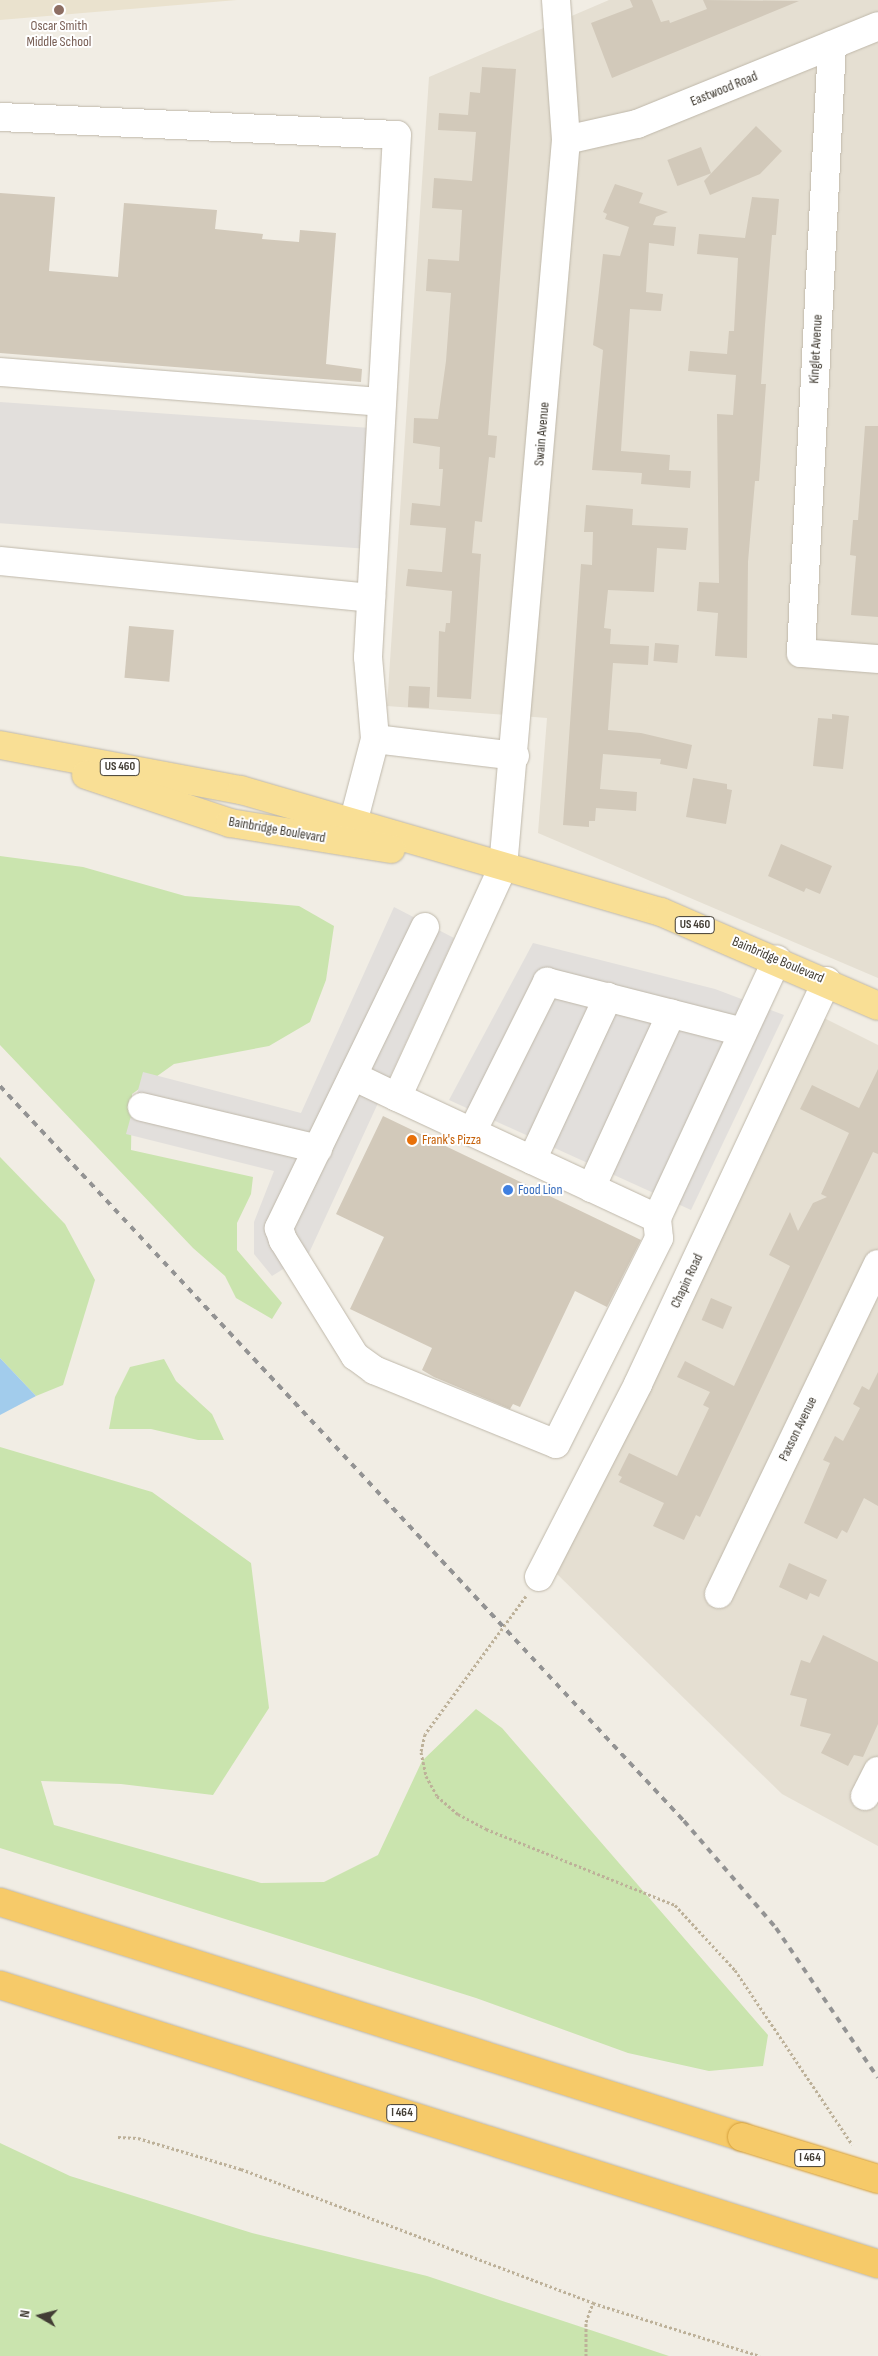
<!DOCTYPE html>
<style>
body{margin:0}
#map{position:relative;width:878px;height:2356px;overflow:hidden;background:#f1ede4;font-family:"Sofia Sans Condensed",sans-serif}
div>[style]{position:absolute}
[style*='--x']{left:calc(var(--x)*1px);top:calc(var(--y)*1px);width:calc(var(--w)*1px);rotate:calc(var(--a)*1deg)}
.residential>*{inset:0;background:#e5dfd2}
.education>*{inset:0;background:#eae2ce}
.green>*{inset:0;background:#cae4ae}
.parking>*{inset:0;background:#e2dfdc;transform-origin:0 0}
.water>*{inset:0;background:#a2ccec}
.building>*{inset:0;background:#d2c9ba;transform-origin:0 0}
.path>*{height:3px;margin-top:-1.5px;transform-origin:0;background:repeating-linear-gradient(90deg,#bdb199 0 2.5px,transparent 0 5px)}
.roads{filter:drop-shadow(0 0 1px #bfb8aa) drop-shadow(0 0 1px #bfb8aa)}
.minor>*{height:28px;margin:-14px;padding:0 14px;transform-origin:14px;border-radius:14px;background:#fff}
.major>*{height:28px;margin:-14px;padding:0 14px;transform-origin:14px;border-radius:14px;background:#f9df95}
.highway>*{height:28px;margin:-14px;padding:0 14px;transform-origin:14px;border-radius:14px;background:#f6ca69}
.rail>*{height:4px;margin-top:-2px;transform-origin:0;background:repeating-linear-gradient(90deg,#939393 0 6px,transparent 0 12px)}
.bridges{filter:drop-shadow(0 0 1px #d59f3a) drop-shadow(0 0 1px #d59f3a)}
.highway-bridge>*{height:28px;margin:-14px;padding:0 14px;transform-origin:14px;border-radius:14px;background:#f6ca69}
.dots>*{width:14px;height:14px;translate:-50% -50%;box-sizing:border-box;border:2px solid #fff;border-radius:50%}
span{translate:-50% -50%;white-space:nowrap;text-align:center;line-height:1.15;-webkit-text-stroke:4px #fff;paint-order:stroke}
.shield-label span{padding:1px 4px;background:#fff;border:1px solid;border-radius:4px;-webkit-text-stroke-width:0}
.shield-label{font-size:12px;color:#423d34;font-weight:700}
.education-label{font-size:14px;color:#785e54}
.street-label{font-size:14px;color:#423d34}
.food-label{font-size:14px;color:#c56008}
.left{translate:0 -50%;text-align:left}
.shop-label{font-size:14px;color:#366cbe}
.north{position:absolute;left:15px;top:2291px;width:50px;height:50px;-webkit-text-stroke:4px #fff;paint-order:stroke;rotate:278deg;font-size:14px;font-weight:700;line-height:20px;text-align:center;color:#423d34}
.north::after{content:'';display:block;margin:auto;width:18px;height:22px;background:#423d34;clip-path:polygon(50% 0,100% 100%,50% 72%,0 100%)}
</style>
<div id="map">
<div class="residential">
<i style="clip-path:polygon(609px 0,878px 0,878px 978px,538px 833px,547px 718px,387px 706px,429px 77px)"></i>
<i style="clip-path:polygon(822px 1017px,878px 1045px,878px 1846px,782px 1794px,557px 1574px)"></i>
</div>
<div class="education">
<i style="clip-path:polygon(0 0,237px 0,0 20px)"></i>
</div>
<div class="green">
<i style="clip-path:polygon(0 856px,83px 867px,185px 896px,299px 906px,334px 926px,326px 980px,310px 1022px,269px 1046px,174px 1064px,132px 1094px,131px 1150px,253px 1177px,251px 1194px,237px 1223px,237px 1250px,282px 1303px,272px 1319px,236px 1298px,225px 1276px,193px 1248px,0 1045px)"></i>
<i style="clip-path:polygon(0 1157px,65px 1224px,95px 1280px,63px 1385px,36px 1396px,0 1358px)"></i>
<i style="clip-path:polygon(164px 1359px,176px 1381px,212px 1414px,224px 1440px,198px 1440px,151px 1429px,109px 1429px,115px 1397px,130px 1367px)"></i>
<i style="clip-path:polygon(0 1447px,152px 1492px,251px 1563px,269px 1708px,213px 1795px,121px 1784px,41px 1781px,54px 1825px,261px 1883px,324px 1882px,378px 1855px,422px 1761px,476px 1709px,502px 1728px,768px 2035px,763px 2066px,709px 2071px,628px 2053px,476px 1998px,0 1848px)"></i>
<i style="clip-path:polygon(0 2143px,70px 2176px,252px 2233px,427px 2276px,669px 2356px,0 2356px)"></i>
</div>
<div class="parking">
<i style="left:0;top:402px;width:375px;height:121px;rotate:4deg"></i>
<i style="clip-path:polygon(394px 907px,454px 938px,309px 1253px,272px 1276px,254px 1254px,254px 1222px,274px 1171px,126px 1134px,143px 1072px,301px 1113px)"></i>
<i style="clip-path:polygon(533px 943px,715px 989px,784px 1015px,691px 1210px,449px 1100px)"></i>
</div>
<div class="water">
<i style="clip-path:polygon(0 1358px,36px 1396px,0 1415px)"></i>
</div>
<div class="building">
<i style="clip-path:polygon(630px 0,652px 0,661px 22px,669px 20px,670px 23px,707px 9px,703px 0,799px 1px,612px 78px,591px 23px,633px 7px)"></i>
<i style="clip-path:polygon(482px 67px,516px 69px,488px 435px,497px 436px,495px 458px,489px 457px,482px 522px,475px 521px,472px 553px,481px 554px,471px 699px,437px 697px,439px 631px,445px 632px,446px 623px,450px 623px,452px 591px,406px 586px,408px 569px,442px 572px,446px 528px,410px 525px,412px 503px,440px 506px,443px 469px,439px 469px,440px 447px,413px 443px,414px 418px,438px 419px,446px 361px,451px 293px,426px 291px,428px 259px,459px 261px,462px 210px,432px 208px,434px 178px,472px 181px,476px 132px,438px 130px,439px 113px,468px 115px,470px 92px,480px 93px)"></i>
<i style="clip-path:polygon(756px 126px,782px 151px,760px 174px,710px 195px,704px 181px)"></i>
<i style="left:701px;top:147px;width:28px;height:36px;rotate:69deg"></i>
<i style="clip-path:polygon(615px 184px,643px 193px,639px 203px,668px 212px,656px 217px,653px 225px,676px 227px,674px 246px,649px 243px,646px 292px,663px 294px,661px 311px,630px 309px,621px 451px,670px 455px,669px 470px,691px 471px,690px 488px,641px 484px,642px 473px,592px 470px,603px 350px,593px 345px,603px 254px,620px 256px,629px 227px,605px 219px,607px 214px,603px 212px)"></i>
<i style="clip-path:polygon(0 193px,55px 197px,49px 271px,118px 277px,124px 203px,217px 210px,215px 229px,263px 234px,262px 239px,299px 242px,300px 230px,336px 233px,326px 364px,362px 369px,361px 382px,0 353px)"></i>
<i style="clip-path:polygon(752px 197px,779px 199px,776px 235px,772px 235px,765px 325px,761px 384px,766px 384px,759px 481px,755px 481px,748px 562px,747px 658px,715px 656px,718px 613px,697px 611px,699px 582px,719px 583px,717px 414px,733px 415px,736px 375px,688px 371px,690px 351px,727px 354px,729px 331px,734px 331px,738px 258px,697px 254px,699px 234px,745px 238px)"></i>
<i style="clip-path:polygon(865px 426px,878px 426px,878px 617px,851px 615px,856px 556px,850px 555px,852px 532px,853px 520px,858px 520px)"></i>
<i style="clip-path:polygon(586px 505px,633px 509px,632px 525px,688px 528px,686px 550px,657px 548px,654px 592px,608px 590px,604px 628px,611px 629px,610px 644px,649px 646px,648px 665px,613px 663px,608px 730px,641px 733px,692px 745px,687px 769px,660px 764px,661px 759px,603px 754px,600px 789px,637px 792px,636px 811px,596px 808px,595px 821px,589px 821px,589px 827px,563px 825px,581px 564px,592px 565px,593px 532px,584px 532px)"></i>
<i style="left:129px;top:626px;width:45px;height:52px;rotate:5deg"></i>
<i style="left:655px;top:643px;width:24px;height:18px;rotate:5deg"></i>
<i style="left:409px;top:686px;width:21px;height:21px;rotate:3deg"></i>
<i style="clip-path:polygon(832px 714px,849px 716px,843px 769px,813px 766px,818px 718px,832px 719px)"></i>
<i style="clip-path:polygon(693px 778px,727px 784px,727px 789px,732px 790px,726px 824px,686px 817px)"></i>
<i style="clip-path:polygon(781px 844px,832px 866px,820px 894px,806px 888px,804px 892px,768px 876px)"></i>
<i style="clip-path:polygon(878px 1069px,878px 1154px,873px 1152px,700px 1517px,696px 1515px,684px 1540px,653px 1526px,664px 1503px,619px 1482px,622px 1477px,618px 1475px,629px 1453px,677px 1476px,709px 1408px,703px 1405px,710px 1392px,677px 1377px,685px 1361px,734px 1386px,790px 1266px,769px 1255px,790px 1212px,798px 1231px,813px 1203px,827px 1197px,821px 1194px,849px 1133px,800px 1109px,812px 1085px,859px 1108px)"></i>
<i style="clip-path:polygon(383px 1116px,641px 1240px,607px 1307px,575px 1291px,520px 1407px,513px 1404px,510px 1409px,434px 1377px,422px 1370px,432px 1348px,350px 1309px,384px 1237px,336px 1214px)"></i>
<i style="left:711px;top:1298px;width:23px;height:24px;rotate:23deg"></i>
<i style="clip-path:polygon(878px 1372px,878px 1506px,864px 1498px,847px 1533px,842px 1530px,837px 1539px,804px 1523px,830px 1463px,823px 1460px,835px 1436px,843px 1441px,860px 1408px,853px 1404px,862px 1386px,869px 1390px)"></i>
<i style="clip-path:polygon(789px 1563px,827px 1580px,819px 1597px,810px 1593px,807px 1600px,779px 1587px)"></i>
<i style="clip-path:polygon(823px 1635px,878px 1662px,878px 1724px,863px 1757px,854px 1755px,848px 1766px,821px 1753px,831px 1734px,800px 1726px,807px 1699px,790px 1695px,801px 1660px,810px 1663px)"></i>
</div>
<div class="path">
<i style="--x:526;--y:1596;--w:171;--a:126.2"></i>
<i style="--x:425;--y:1734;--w:18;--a:103"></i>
<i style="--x:421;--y:1752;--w:25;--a:78"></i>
<i style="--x:426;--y:1776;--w:23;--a:61"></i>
<i style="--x:437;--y:1796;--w:28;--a:41"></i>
<i style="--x:458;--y:1814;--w:32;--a:28"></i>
<i style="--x:486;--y:1829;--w:204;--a:21.9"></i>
<i style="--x:675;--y:1905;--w:88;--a:47.3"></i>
<i style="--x:735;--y:1970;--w:210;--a:56.1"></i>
<i style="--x:118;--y:2137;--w:20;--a:3"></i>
<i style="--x:138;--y:2138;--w:108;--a:16.8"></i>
<i style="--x:241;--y:2169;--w:377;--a:20.8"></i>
<i style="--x:593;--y:2303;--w:175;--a:17.6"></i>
<i style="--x:586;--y:2356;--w:34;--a:-90"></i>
<i style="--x:586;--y:2322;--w:20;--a:-70"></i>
</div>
<div class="roads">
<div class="minor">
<i style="--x:556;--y:0;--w:140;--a:85.9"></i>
<i style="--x:566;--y:140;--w:730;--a:94.95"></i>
<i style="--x:503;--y:867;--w:253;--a:114.7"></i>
<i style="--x:397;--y:1097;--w:287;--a:25"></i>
<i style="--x:657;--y:1218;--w:285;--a:-65.1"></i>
<i style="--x:832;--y:45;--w:609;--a:92.92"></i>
<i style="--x:801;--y:653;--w:77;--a:4.5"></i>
<i style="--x:0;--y:117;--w:397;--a:2.6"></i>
<i style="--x:397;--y:135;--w:523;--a:93.18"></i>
<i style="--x:368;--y:657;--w:82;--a:85.1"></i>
<i style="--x:375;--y:739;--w:141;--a:6.9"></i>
<i style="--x:566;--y:140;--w:73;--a:-12.7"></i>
<i style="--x:637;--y:124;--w:260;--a:-22.1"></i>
<i style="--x:0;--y:372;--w:383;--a:4.5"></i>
<i style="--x:0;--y:561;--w:373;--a:5.7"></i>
<i style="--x:353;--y:823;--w:87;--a:-75.3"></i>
<i style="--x:425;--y:927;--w:335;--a:115.9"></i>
<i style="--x:279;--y:1228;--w:13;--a:72"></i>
<i style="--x:283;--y:1240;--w:137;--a:58.2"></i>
<i style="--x:355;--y:1356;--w:24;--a:36"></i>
<i style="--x:374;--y:1370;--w:196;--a:22.1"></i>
<i style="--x:556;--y:1444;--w:230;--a:-63.4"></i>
<i style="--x:659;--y:1238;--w:20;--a:-96"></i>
<i style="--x:353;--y:1076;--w:49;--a:25.5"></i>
<i style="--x:142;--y:1107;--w:181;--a:13.4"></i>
<i style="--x:472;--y:1132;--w:168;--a:-63.4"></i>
<i style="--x:547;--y:982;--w:202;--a:14.3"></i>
<i style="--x:532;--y:1160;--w:180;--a:-65"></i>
<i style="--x:591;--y:1188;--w:192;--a:-65.3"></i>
<i style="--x:539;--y:1577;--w:217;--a:-62.8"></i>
<i style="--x:638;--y:1384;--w:445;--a:-64.9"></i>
<i style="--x:719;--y:1594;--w:366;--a:-64.3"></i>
<i style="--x:865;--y:1796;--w:28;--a:-63"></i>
</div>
<div class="major">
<i style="--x:0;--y:745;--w:245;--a:10.6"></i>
<i style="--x:241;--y:790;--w:437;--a:16.2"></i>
<i style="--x:661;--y:912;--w:236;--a:23.4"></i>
<i style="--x:86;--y:775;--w:152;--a:18.4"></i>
<i style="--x:230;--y:823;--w:163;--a:9.2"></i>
</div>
<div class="highway">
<i style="--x:0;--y:1902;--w:778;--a:17.57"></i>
<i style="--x:0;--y:1985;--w:921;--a:17.63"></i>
</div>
</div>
<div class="rail">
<i style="--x:0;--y:1086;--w:1004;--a:47.06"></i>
<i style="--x:684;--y:1821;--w:141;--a:49.3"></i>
<i style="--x:776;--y:1928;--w:181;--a:55.8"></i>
</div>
<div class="bridges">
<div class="highway-bridge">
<i style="--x:742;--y:2137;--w:142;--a:17.2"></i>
</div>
</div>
<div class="dots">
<i style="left:59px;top:10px;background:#8d6e63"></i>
<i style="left:412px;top:1140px;background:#e8710a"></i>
<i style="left:508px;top:1190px;background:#3f7fe0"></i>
</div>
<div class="shield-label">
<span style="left:120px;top:767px">US 460</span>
<span style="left:695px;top:925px">US 460</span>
<span style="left:402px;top:2113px">I 464</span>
<span style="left:810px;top:2158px">I 464</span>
</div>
<div class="education-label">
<span style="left:59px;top:34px">Oscar Smith<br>Middle School</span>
</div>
<div class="street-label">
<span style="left:724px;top:89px;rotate:-22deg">Eastwood Road</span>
<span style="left:816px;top:349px;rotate:-87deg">Kinglet Avenue</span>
<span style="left:542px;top:434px;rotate:-85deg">Swain Avenue</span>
<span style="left:277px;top:830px;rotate:10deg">Bainbridge Boulevard</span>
<span style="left:778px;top:960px;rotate:23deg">Bainbridge Boulevard</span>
<span style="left:687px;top:1281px;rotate:-65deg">Chapin Road</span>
<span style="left:798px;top:1429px;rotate:-64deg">Paxson Avenue</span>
</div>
<div class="food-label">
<span class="left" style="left:422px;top:1140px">Frank's Pizza</span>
</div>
<div class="shop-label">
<span class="left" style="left:518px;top:1190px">Food Lion</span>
</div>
<div class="north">N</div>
</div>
